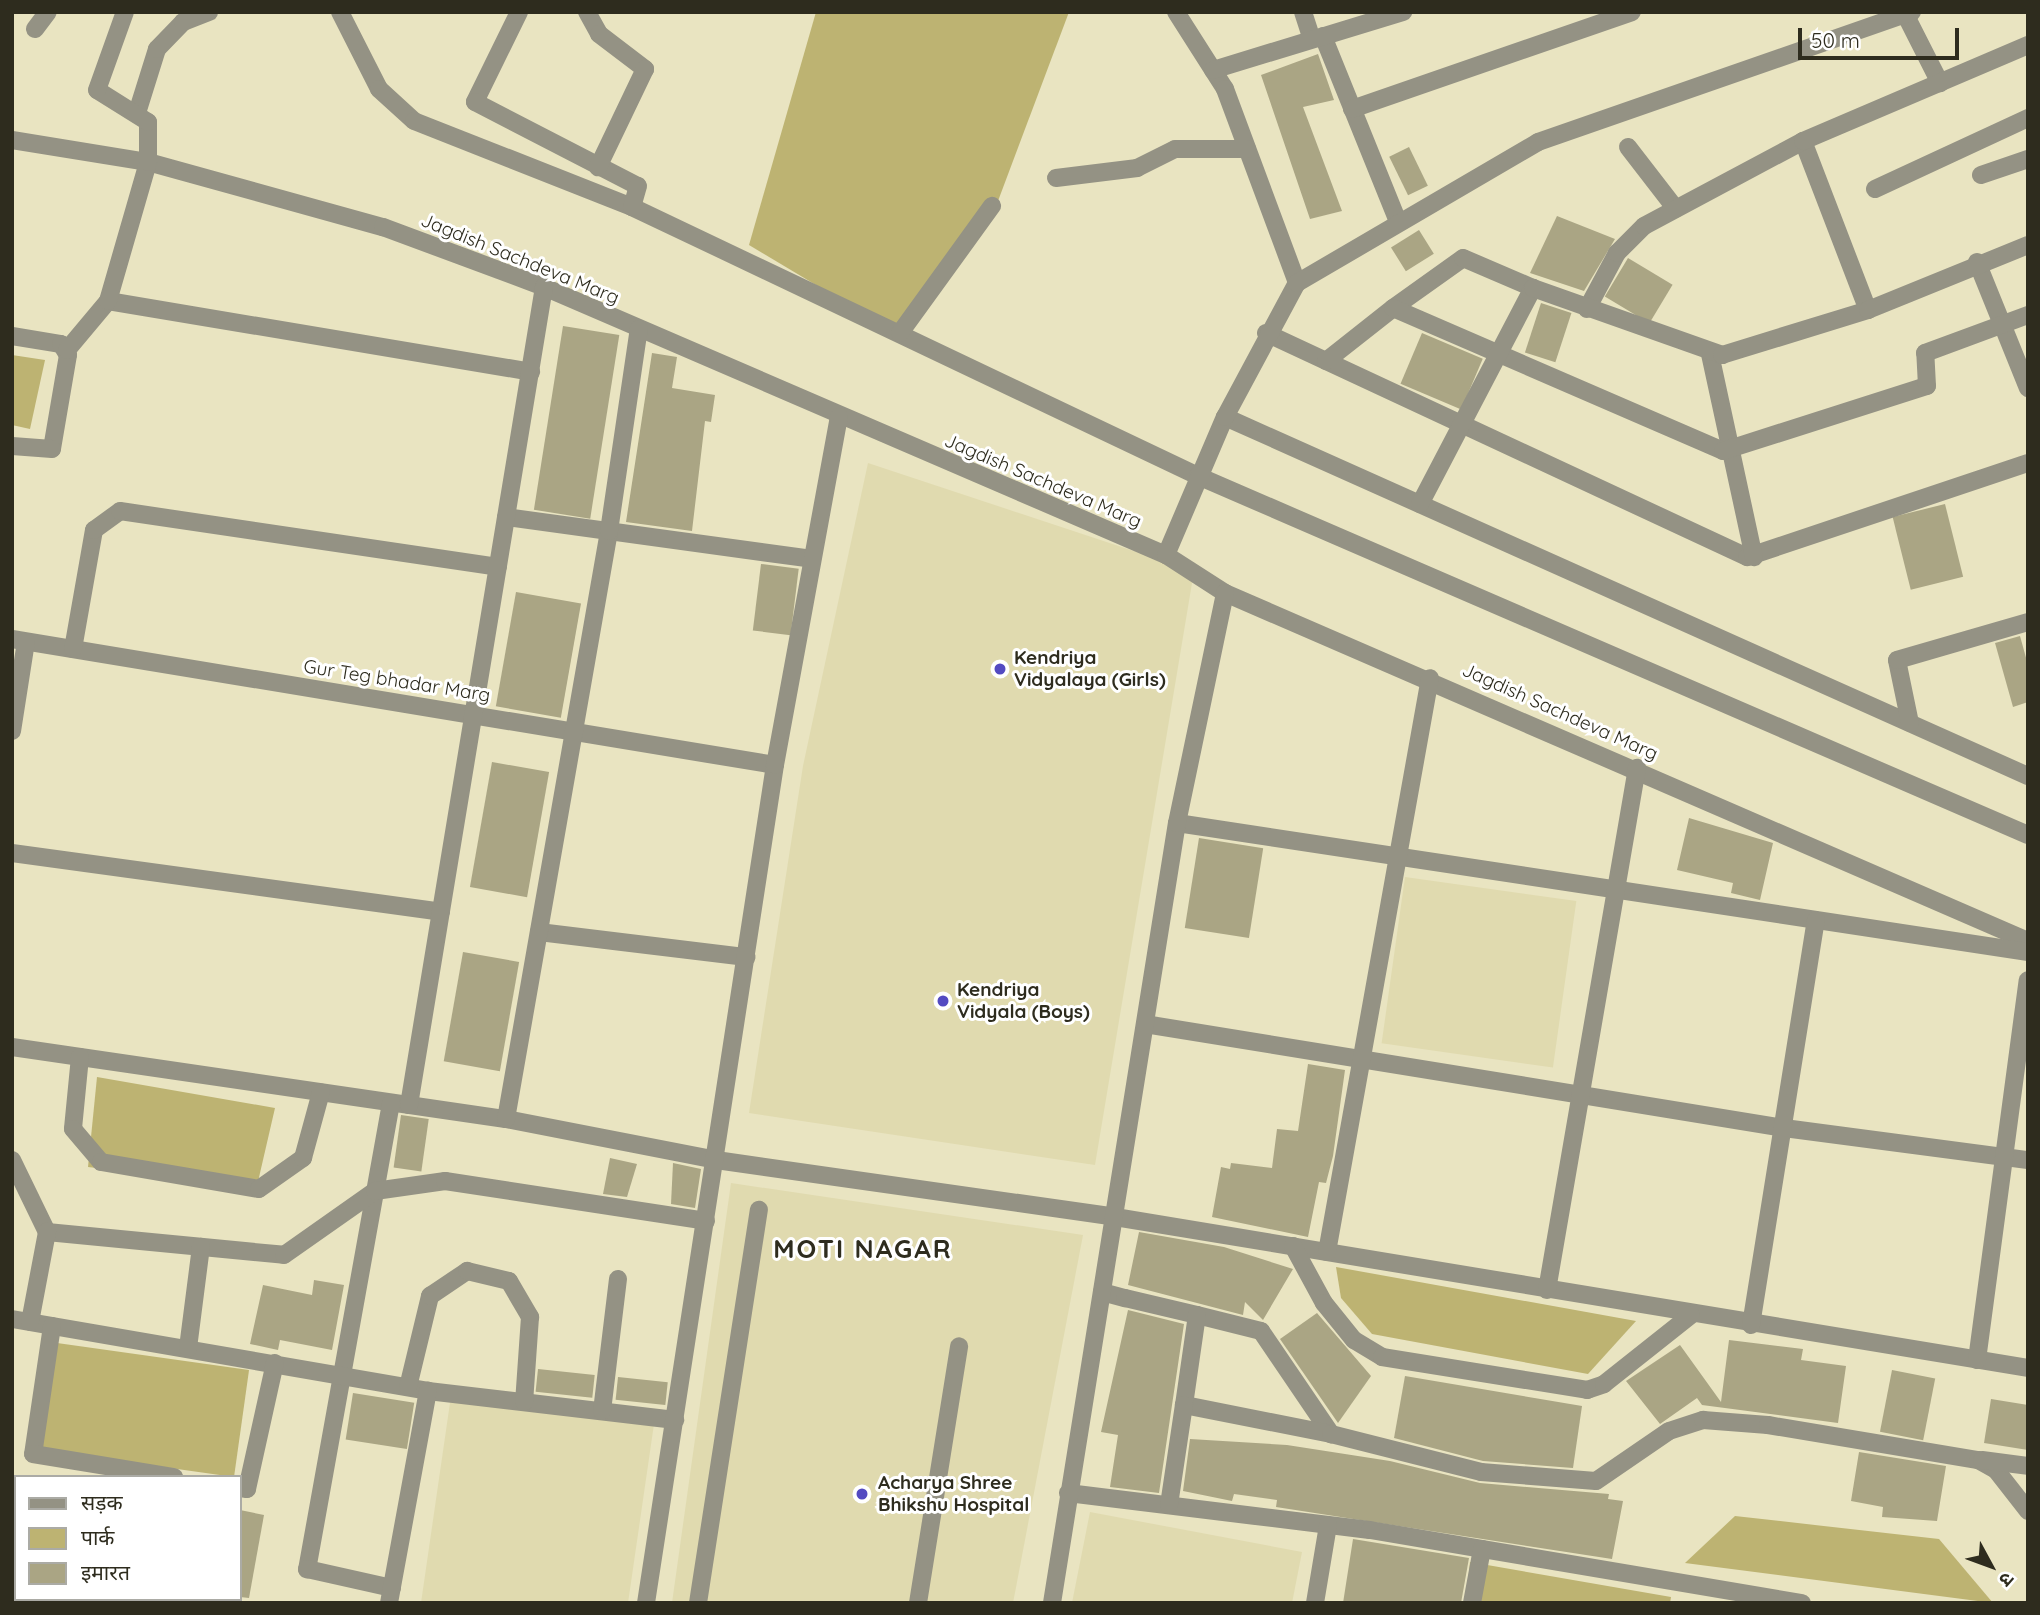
<!DOCTYPE html>
<meta charset="utf-8">
<style>
body{margin:0}
#map{position:relative;width:2040px;height:1615px;overflow:hidden;background:#e9e4c1;font-family:Quicksand,"Noto Sans Devanagari",sans-serif}
div>[style]{position:absolute}
[style*='--x']{left:calc(var(--x)*1px);top:calc(var(--y)*1px);width:calc(var(--w)*1px);rotate:calc(var(--a)*1deg)}
.built>*{inset:0;background:#e0daaf;transform-origin:0 0}
.green>*{inset:0;background:#bdb372;transform-origin:0 0}
.building>*{inset:0;background:#aaa584;transform-origin:0 0}
.minor>*{height:18px;margin:-9px;padding:0 9px;transform-origin:9px;border-radius:9px;background:#949284}
.dots>*{width:19px;height:19px;translate:-50% -50%;box-sizing:border-box;border:4px solid #fff;border-radius:50%}
span{translate:-50% -50%;white-space:nowrap;text-align:center;line-height:1.15;-webkit-text-stroke:6px #fff;paint-order:stroke}
.street-label{font-size:19px;color:#2e2c1e}
.poi-label{font-size:19px;color:#2e2c1e;font-weight:700}
.left{translate:0 -50%;text-align:left}
.district-label{font-size:26px;color:#2e2c1e;font-weight:700;letter-spacing:2px}
.frame{position:absolute;inset:0;border:14px solid #2e2c1e;pointer-events:none}
.legend{position:absolute;left:14px;top:1475px;width:228px;height:126px;box-sizing:border-box;background:#fff;border:2px solid #ababa5;margin:0;padding:9px 12px;list-style:none;font-size:21px;color:#2e2c1e}
.legend li{display:flex;align-items:center;gap:14px;height:35px}
.legend b{width:35px;border:2px solid #ababa5}
.north{position:absolute;left:1956px;top:1531px;width:70px;height:70px;-webkit-text-stroke:5px #fff;paint-order:stroke;rotate:131deg;font-size:19px;font-weight:700;line-height:28px;text-align:center;color:#2e2c1e}
.north::after{content:'';display:block;margin:auto;width:24px;height:32px;background:#2e2c1e;clip-path:polygon(50% 0,100% 100%,50% 72%,0 100%)}
.scale{position:absolute;left:1798px;top:28px;width:161px;height:32px;box-sizing:border-box;border:4px solid #2e2c1e;border-top:0;padding-left:9px;font-size:21px;line-height:24px;white-space:nowrap;color:#2e2c1e;-webkit-text-stroke:5px #fff;paint-order:stroke}
</style>
<div id="map">
<div class="built">
<i style="clip-path:polygon(868px 463px,1194px 571px,1095px 1165px,749px 1113px,803px 766px)"></i>
<i style="left:1405px;top:877px;width:173px;height:168px;rotate:8deg"></i>
<i style="clip-path:polygon(731px 1183px,1083px 1235px,1013px 1603px,672px 1603px)"></i>
<i style="clip-path:polygon(451px 1396px,654px 1424px,628px 1603px,421px 1603px)"></i>
<i style="clip-path:polygon(1090px 1512px,1302px 1552px,1292px 1603px,1072px 1603px)"></i>
</div>
<div class="green">
<i style="clip-path:polygon(816px 12px,1069px 12px,992px 217px,898px 334px,749px 245px)"></i>
<i style="clip-path:polygon(12px 355px,45px 360px,30px 429px,12px 425px)"></i>
<i style="clip-path:polygon(97px 1077px,275px 1108px,257px 1186px,88px 1167px)"></i>
<i style="clip-path:polygon(1336px 1267px,1636px 1321px,1588px 1374px,1372px 1334px,1341px 1298px)"></i>
<i style="left:50px;top:1342px;width:201px;height:108px;rotate:8deg"></i>
<i style="clip-path:polygon(1735px 1516px,1939px 1539px,1993px 1603px,1685px 1563px)"></i>
<i style="clip-path:polygon(1470px 1562px,1671px 1597px,1670px 1603px,1466px 1603px)"></i>
</div>
<div class="building">
<i style="clip-path:polygon(1318px 54px,1334px 100px,1303px 107px,1342px 211px,1310px 219px,1261px 75px)"></i>
<i style="left:1409px;top:147px;width:43px;height:22px;rotate:64deg"></i>
<i style="clip-path:polygon(1557px 216px,1615px 239px,1584px 291px,1530px 273px)"></i>
<i style="left:1419px;top:230px;width:28px;height:33px;rotate:58deg"></i>
<i style="left:1628px;top:258px;width:52px;height:45px;rotate:31deg"></i>
<i style="left:1541px;top:303px;width:32px;height:52px;rotate:18deg"></i>
<i style="left:563px;top:326px;width:57px;height:186px;rotate:9deg"></i>
<i style="left:1422px;top:333px;width:66px;height:55px;rotate:23deg"></i>
<i style="clip-path:polygon(652px 353px,677px 357px,672px 388px,715px 395px,711px 422px,705px 421px,692px 531px,626px 522px)"></i>
<i style="left:1945px;top:504px;width:75px;height:54px;rotate:76deg"></i>
<i style="left:761px;top:564px;width:38px;height:67px;rotate:7deg"></i>
<i style="left:516px;top:592px;width:66px;height:116px;rotate:10deg"></i>
<i style="clip-path:polygon(2020px 636px,2028px 665px,2028px 702px,2013px 707px,1995px 643px)"></i>
<i style="left:492px;top:762px;width:58px;height:127px;rotate:10deg"></i>
<i style="clip-path:polygon(1689px 818px,1773px 843px,1760px 900px,1731px 893px,1733px 883px,1677px 870px)"></i>
<i style="left:1199px;top:838px;width:65px;height:91px;rotate:9deg"></i>
<i style="left:463px;top:952px;width:57px;height:111px;rotate:10deg"></i>
<i style="clip-path:polygon(1308px 1064px,1345px 1070px,1333px 1156px,1326px 1183px,1319px 1182px,1308px 1237px,1212px 1217px,1221px 1167px,1230px 1169px,1231px 1163px,1272px 1168px,1277px 1129px,1298px 1131px)"></i>
<i style="left:401px;top:1115px;width:28px;height:53px;rotate:8deg"></i>
<i style="clip-path:polygon(610px 1158px,637px 1164px,627px 1197px,603px 1194px)"></i>
<i style="clip-path:polygon(673px 1163px,701px 1169px,695px 1208px,671px 1204px)"></i>
<i style="clip-path:polygon(1139px 1232px,1224px 1247px,1293px 1269px,1263px 1320px,1245px 1302px,1243px 1315px,1128px 1285px)"></i>
<i style="clip-path:polygon(314px 1280px,344px 1285px,332px 1350px,280px 1340px,278px 1350px,250px 1344px,263px 1285px,312px 1295px)"></i>
<i style="clip-path:polygon(1128px 1310px,1184px 1324px,1159px 1493px,1110px 1487px,1118px 1435px,1101px 1432px)"></i>
<i style="clip-path:polygon(1317px 1313px,1371px 1376px,1338px 1423px,1280px 1339px)"></i>
<i style="clip-path:polygon(1729px 1340px,1803px 1349px,1801px 1360px,1846px 1366px,1838px 1423px,1702px 1405px,1697px 1398px,1660px 1424px,1626px 1381px,1680px 1345px,1721px 1402px)"></i>
<i style="left:538px;top:1369px;width:57px;height:23px;rotate:6deg"></i>
<i style="left:1892px;top:1370px;width:44px;height:63px;rotate:11deg"></i>
<i style="clip-path:polygon(1405px 1376px,1582px 1406px,1573px 1468px,1483px 1461px,1394px 1438px)"></i>
<i style="left:618px;top:1377px;width:50px;height:23px;rotate:6deg"></i>
<i style="left:353px;top:1393px;width:62px;height:47px;rotate:9deg"></i>
<i style="clip-path:polygon(1991px 1399px,2028px 1405px,2028px 1450px,1984px 1443px)"></i>
<i style="clip-path:polygon(1190px 1439px,1287px 1445px,1390px 1461px,1480px 1483px,1609px 1494px,1608px 1499px,1623px 1501px,1612px 1559px,1276px 1507px,1277px 1500px,1234px 1494px,1232px 1501px,1183px 1491px)"></i>
<i style="clip-path:polygon(1859px 1452px,1946px 1466px,1937px 1521px,1882px 1517px,1883px 1507px,1851px 1501px)"></i>
<i style="clip-path:polygon(240px 1510px,264px 1515px,249px 1598px,240px 1597px)"></i>
<i style="clip-path:polygon(1353px 1539px,1469px 1558px,1461px 1603px,1343px 1603px)"></i>
</div>
<div class="minor">
<i style="--x:340;--y:12;--w:86;--a:63.1"></i>
<i style="--x:379;--y:89;--w:47;--a:42.4"></i>
<i style="--x:414;--y:121;--w:234;--a:21.5"></i>
<i style="--x:632;--y:207;--w:627;--a:25.42"></i>
<i style="--x:1198;--y:476;--w:904;--a:23.39"></i>
<i style="--x:519;--y:12;--w:100;--a:116.1"></i>
<i style="--x:475;--y:102;--w:183;--a:27.3"></i>
<i style="--x:638;--y:186;--w:22;--a:106"></i>
<i style="--x:587;--y:12;--w:25;--a:61"></i>
<i style="--x:599;--y:34;--w:58;--a:37.3"></i>
<i style="--x:645;--y:69;--w:109;--a:115.6"></i>
<i style="--x:1176;--y:12;--w:91;--a:57.5"></i>
<i style="--x:1225;--y:89;--w:207;--a:69.6"></i>
<i style="--x:1303;--y:12;--w:28;--a:72"></i>
<i style="--x:1904;--y:12;--w:80;--a:63.1"></i>
<i style="--x:35;--y:29;--w:21;--a:-53"></i>
<i style="--x:1323;--y:36;--w:201;--a:68"></i>
<i style="--x:1213;--y:70;--w:199;--a:-17"></i>
<i style="--x:1352;--y:109;--w:296;--a:-19.1"></i>
<i style="--x:137;--y:113;--w:67;--a:-72.6"></i>
<i style="--x:157;--y:49;--w:37;--a:-46"></i>
<i style="--x:183;--y:22;--w:28;--a:-21"></i>
<i style="--x:12;--y:140;--w:138;--a:9.2"></i>
<i style="--x:148;--y:162;--w:244;--a:15.5"></i>
<i style="--x:383;--y:227;--w:172;--a:20.4"></i>
<i style="--x:544;--y:287;--w:677;--a:23.31"></i>
<i style="--x:1166;--y:555;--w:70;--a:32.8"></i>
<i style="--x:1225;--y:593;--w:875;--a:23.43"></i>
<i style="--x:1803;--y:141;--w:181;--a:69"></i>
<i style="--x:1628;--y:147;--w:78;--a:52.3"></i>
<i style="--x:1981;--y:175;--w:50;--a:-18.8"></i>
<i style="--x:1056;--y:178;--w:82;--a:-7"></i>
<i style="--x:1137;--y:168;--w:42;--a:-26.6"></i>
<i style="--x:1175;--y:149;--w:72;--a:0"></i>
<i style="--x:1875;--y:189;--w:169;--a:-24.9"></i>
<i style="--x:1977;--y:262;--w:136;--a:68"></i>
<i style="--x:108;--y:301;--w:429;--a:9.5"></i>
<i style="--x:1393;--y:308;--w:86;--a:-35.5"></i>
<i style="--x:1463;--y:258;--w:76;--a:23.2"></i>
<i style="--x:1587;--y:309;--w:64;--a:-61.8"></i>
<i style="--x:1617;--y:253;--w:38;--a:-45"></i>
<i style="--x:1644;--y:226;--w:180;--a:-28.1"></i>
<i style="--x:1803;--y:141;--w:245;--a:-23.1"></i>
<i style="--x:900;--y:333;--w:157;--a:-54.1"></i>
<i style="--x:1266;--y:333;--w:531;--a:24.97"></i>
<i style="--x:1747;--y:557;--w:296;--a:-18.5"></i>
<i style="--x:12;--y:336;--w:50;--a:9.3"></i>
<i style="--x:61;--y:344;--w:13;--a:58"></i>
<i style="--x:68;--y:355;--w:95;--a:99.7"></i>
<i style="--x:52;--y:449;--w:40;--a:-175.7"></i>
<i style="--x:67;--y:350;--w:64;--a:-50.1"></i>
<i style="--x:108;--y:301;--w:145;--a:-73.9"></i>
<i style="--x:148;--y:162;--w:40;--a:-90"></i>
<i style="--x:148;--y:122;--w:60;--a:-147.9"></i>
<i style="--x:97;--y:90;--w:83;--a:-70.3"></i>
<i style="--x:1710;--y:354;--w:208;--a:77.8"></i>
<i style="--x:1326;--y:361;--w:85;--a:-38.3"></i>
<i style="--x:1393;--y:308;--w:360;--a:23.4"></i>
<i style="--x:1723;--y:451;--w:214;--a:-17.7"></i>
<i style="--x:1927;--y:386;--w:33;--a:-93"></i>
<i style="--x:1925;--y:353;--w:110;--a:-20.3"></i>
<i style="--x:1225;--y:417;--w:880;--a:24.09"></i>
<i style="--x:1420;--y:504;--w:244;--a:-62.4"></i>
<i style="--x:1533;--y:288;--w:201;--a:19.5"></i>
<i style="--x:1722;--y:355;--w:153;--a:-17.1"></i>
<i style="--x:1868;--y:310;--w:173;--a:-22.1"></i>
<i style="--x:506;--y:517;--w:309;--a:7.8"></i>
<i style="--x:1166;--y:555;--w:150;--a:-66.9"></i>
<i style="--x:1225;--y:417;--w:152;--a:-61.8"></i>
<i style="--x:1297;--y:283;--w:279;--a:-30.3"></i>
<i style="--x:1538;--y:142;--w:396;--a:-19.2"></i>
<i style="--x:12;--y:639;--w:773;--a:9.38"></i>
<i style="--x:73;--y:649;--w:121;--a:-80"></i>
<i style="--x:94;--y:530;--w:32;--a:-36"></i>
<i style="--x:120;--y:511;--w:382;--a:8.4"></i>
<i style="--x:1910;--y:723;--w:64;--a:-101.7"></i>
<i style="--x:1897;--y:660;--w:136;--a:-16.2"></i>
<i style="--x:12;--y:731;--w:90;--a:-81.1"></i>
<i style="--x:1177;--y:823;--w:861;--a:8.62"></i>
<i style="--x:12;--y:853;--w:433;--a:7.8"></i>
<i style="--x:539;--y:932;--w:209;--a:6.9"></i>
<i style="--x:1145;--y:1024;--w:647;--a:9.24"></i>
<i style="--x:1784;--y:1128;--w:246;--a:7.5"></i>
<i style="--x:12;--y:1047;--w:499;--a:8.3"></i>
<i style="--x:506;--y:1119;--w:214;--a:11"></i>
<i style="--x:716;--y:1160;--w:403;--a:8.1"></i>
<i style="--x:1115;--y:1217;--w:925;--a:9.39"></i>
<i style="--x:80;--y:1057;--w:72;--a:95.6"></i>
<i style="--x:73;--y:1129;--w:43;--a:49.7"></i>
<i style="--x:101;--y:1162;--w:160;--a:9.7"></i>
<i style="--x:259;--y:1189;--w:54;--a:-35.2"></i>
<i style="--x:303;--y:1158;--w:68;--a:-74.7"></i>
<i style="--x:391;--y:1103;--w:474;--a:100.2"></i>
<i style="--x:307;--y:1569;--w:87;--a:12.6"></i>
<i style="--x:409;--y:1105;--w:829;--a:-80.63"></i>
<i style="--x:506;--y:1119;--w:597;--a:-80.06"></i>
<i style="--x:609;--y:531;--w:204;--a:-81.6"></i>
<i style="--x:12;--y:1160;--w:80;--a:64.1"></i>
<i style="--x:47;--y:1232;--w:238;--a:5.5"></i>
<i style="--x:284;--y:1255;--w:111;--a:-35.1"></i>
<i style="--x:375;--y:1191;--w:71;--a:-8.1"></i>
<i style="--x:445;--y:1181;--w:264;--a:8.7"></i>
<i style="--x:1293;--y:1246;--w:65;--a:61.5"></i>
<i style="--x:1324;--y:1303;--w:48;--a:51"></i>
<i style="--x:1354;--y:1340;--w:33;--a:31"></i>
<i style="--x:1382;--y:1357;--w:208;--a:9.1"></i>
<i style="--x:1587;--y:1390;--w:18;--a:-19"></i>
<i style="--x:1604;--y:1384;--w:111;--a:-38.4"></i>
<i style="--x:1327;--y:1252;--w:583;--a:-79.83"></i>
<i style="--x:1547;--y:1290;--w:530;--a:-80.22"></i>
<i style="--x:1102;--y:1292;--w:24;--a:15"></i>
<i style="--x:1125;--y:1298;--w:74;--a:13.3"></i>
<i style="--x:1197;--y:1315;--w:66;--a:14"></i>
<i style="--x:1261;--y:1331;--w:125;--a:55.8"></i>
<i style="--x:1331;--y:1434;--w:150;--a:-168.8"></i>
<i style="--x:1184;--y:1405;--w:91;--a:-81.8"></i>
<i style="--x:12;--y:1319;--w:422;--a:9.8"></i>
<i style="--x:428;--y:1391;--w:249;--a:6.7"></i>
<i style="--x:30;--y:1322;--w:92;--a:-79.3"></i>
<i style="--x:1751;--y:1325;--w:410;--a:-80.9"></i>
<i style="--x:52;--y:1326;--w:129;--a:98.4"></i>
<i style="--x:33;--y:1454;--w:143;--a:9.3"></i>
<i style="--x:188;--y:1348;--w:102;--a:-82.7"></i>
<i style="--x:1977;--y:1360;--w:383;--a:-82.4"></i>
<i style="--x:408;--y:1387;--w:94;--a:-76.4"></i>
<i style="--x:430;--y:1296;--w:45;--a:-34"></i>
<i style="--x:467;--y:1271;--w:43;--a:13.4"></i>
<i style="--x:509;--y:1281;--w:42;--a:59.7"></i>
<i style="--x:530;--y:1317;--w:85;--a:94"></i>
<i style="--x:602;--y:1411;--w:133;--a:-83.1"></i>
<i style="--x:1331;--y:1434;--w:155;--a:14.2"></i>
<i style="--x:1481;--y:1472;--w:115;--a:4.5"></i>
<i style="--x:1596;--y:1481;--w:88;--a:-34.4"></i>
<i style="--x:1669;--y:1431;--w:36;--a:-18"></i>
<i style="--x:1703;--y:1420;--w:65;--a:4.4"></i>
<i style="--x:1768;--y:1425;--w:213;--a:9.5"></i>
<i style="--x:1978;--y:1460;--w:21;--a:29"></i>
<i style="--x:1996;--y:1470;--w:52;--a:52"></i>
<i style="--x:1982;--y:1460;--w:46;--a:7.4"></i>
<i style="--x:240;--y:1488;--w:7;--a:8"></i>
<i style="--x:247;--y:1489;--w:129;--a:-77.5"></i>
<i style="--x:1068;--y:1493;--w:304;--a:7"></i>
<i style="--x:1370;--y:1530;--w:438;--a:9.6"></i>
<i style="--x:1169;--y:1505;--w:101;--a:-81.5"></i>
<i style="--x:389;--y:1603;--w:216;--a:-79.6"></i>
<i style="--x:646;--y:1603;--w:848;--a:-81.25"></i>
<i style="--x:775;--y:765;--w:354;--a:-79.6"></i>
<i style="--x:698;--y:1603;--w:398;--a:-81.2"></i>
<i style="--x:918;--y:1603;--w:260;--a:-80.9"></i>
<i style="--x:1052;--y:1603;--w:790;--a:-80.9"></i>
<i style="--x:1177;--y:823;--w:235;--a:-78.2"></i>
<i style="--x:1315;--y:1603;--w:79;--a:-80.5"></i>
<i style="--x:1472;--y:1603;--w:55;--a:-79.5"></i>
</div>
<div class="dots">
<i style="left:1000px;top:669px;background:#534ac1"></i>
<i style="left:943px;top:1001px;background:#534ac1"></i>
<i style="left:862px;top:1494px;background:#534ac1"></i>
</div>
<div class="street-label">
<span style="left:520px;top:259px;rotate:22deg">Jagdish Sachdeva Marg</span>
<span style="left:1043px;top:481px;rotate:23deg">Jagdish Sachdeva Marg</span>
<span style="left:397px;top:681px;rotate:9deg">Gur Teg bhadar Marg</span>
<span style="left:1560px;top:712px;rotate:24deg">Jagdish Sachdeva Marg</span>
</div>
<div class="poi-label">
<span class="left" style="left:1014px;top:669px">Kendriya<br>Vidyalaya (Girls)</span>
<span class="left" style="left:957px;top:1001px">Kendriya<br>Vidyala (Boys)</span>
<span class="left" style="left:878px;top:1494px">Acharya Shree<br>Bhikshu Hospital</span>
</div>
<div class="district-label">
<span style="left:863px;top:1249px">MOTI NAGAR</span>
</div>
<div class="frame"></div>
<ul class="legend">
<li><b style="height:9px;background:#949284"></b>सड़क</li>
<li><b style="height:19px;background:#bdb372"></b>पार्क</li>
<li><b style="height:19px;background:#aaa584"></b>इमारत</li>
</ul>
<div class="north">उ</div>
<div class="scale">50 m</div>
</div>
